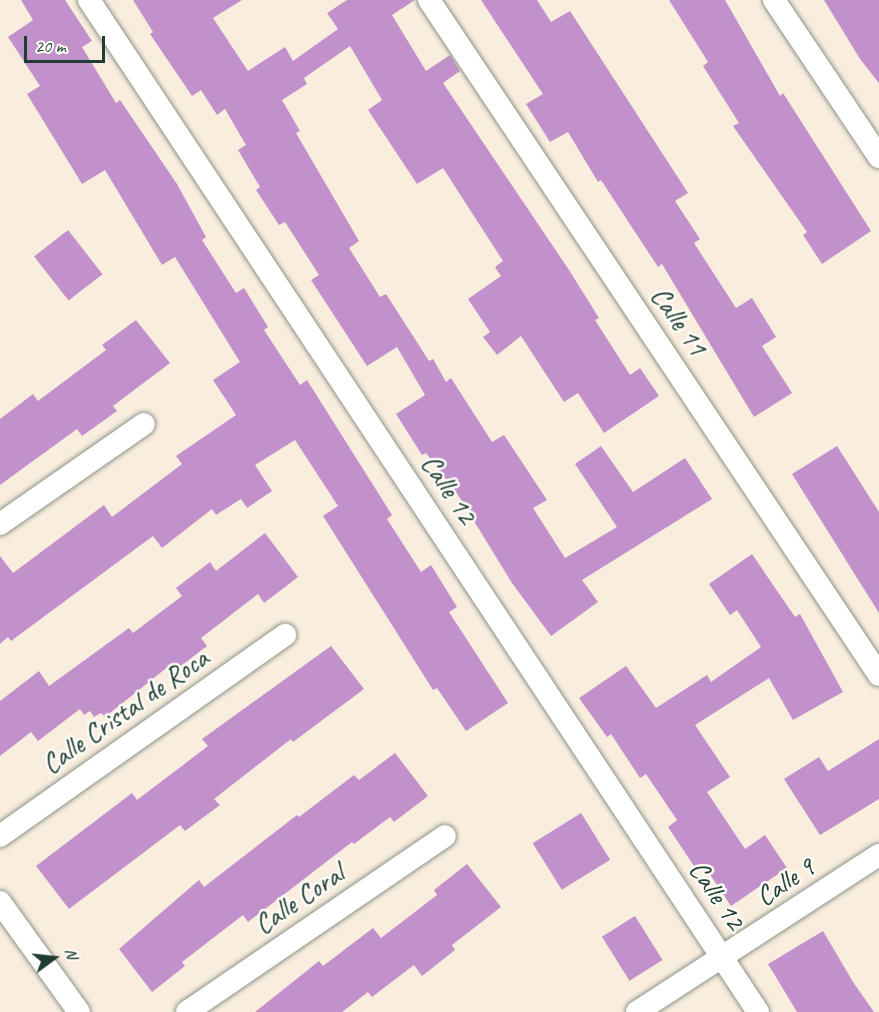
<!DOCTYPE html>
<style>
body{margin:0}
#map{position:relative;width:879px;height:1012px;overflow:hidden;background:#f9edde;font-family:Caveat,sans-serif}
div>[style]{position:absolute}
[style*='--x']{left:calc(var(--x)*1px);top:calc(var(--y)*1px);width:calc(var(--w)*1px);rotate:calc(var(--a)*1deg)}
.building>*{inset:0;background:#c291cb;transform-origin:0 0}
.roads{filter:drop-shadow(0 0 2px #8c9589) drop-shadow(0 0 2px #8c9589)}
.street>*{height:22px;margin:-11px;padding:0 11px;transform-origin:11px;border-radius:11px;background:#fff}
span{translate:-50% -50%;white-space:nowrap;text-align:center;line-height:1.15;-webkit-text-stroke:5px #fdfcf7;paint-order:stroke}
.street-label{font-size:28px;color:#1f3d34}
.north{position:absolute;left:24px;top:928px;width:60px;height:60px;-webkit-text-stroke:4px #fdfcf7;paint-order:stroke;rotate:75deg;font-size:16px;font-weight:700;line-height:24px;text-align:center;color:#1f3d34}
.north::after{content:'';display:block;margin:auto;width:21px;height:27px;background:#1f3d34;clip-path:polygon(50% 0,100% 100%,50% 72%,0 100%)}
.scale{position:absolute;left:24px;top:36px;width:81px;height:27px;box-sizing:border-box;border:3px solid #1f3d34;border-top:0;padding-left:8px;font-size:18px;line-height:21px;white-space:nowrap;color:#1f3d34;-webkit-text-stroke:4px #fdfcf7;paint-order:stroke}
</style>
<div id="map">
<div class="building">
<i style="clip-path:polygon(21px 0,65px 0,92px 41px,82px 47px,116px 103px,120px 100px,177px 184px,206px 237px,202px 240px,236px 293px,244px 288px,268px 327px,264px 330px,300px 385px,307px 380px,392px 515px,387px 519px,421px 572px,431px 565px,457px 607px,449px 612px,508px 703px,466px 731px,437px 688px,433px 690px,323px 516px,338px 506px,295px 440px,255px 465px,272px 491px,247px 508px,241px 499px,216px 515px,212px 509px,162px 548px,153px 536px,11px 641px,8px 637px,0 644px,0 556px,13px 573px,104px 505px,112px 517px,182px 464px,176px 456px,236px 415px,213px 380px,240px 362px,175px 257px,162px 265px,105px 170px,82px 184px,27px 94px,40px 86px,8px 37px,33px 20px)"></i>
<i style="clip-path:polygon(133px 0,242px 0,213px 18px,248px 71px,285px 47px,293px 61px,338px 29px,327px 13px,347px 0,415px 0,392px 15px,426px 71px,450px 55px,460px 71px,443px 83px,569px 270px,599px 318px,595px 320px,630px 375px,640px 368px,659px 396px,604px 433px,578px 393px,564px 402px,521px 336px,497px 355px,483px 337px,490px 332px,468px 299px,501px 276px,495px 267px,503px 261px,443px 168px,417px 184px,368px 110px,382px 100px,350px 46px,304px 78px,307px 84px,282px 100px,300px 131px,296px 133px,359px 241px,349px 248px,380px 297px,386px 294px,429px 361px,433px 359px,446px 382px,451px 378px,492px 442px,504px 435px,547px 500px,533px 508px,565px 558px,617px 527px,575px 464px,601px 446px,633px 492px,685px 458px,712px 499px,582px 580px,598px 602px,551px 636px,512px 583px,458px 495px,426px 453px,422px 455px,396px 414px,425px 395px,397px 347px,367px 366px,311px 280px,319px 275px,285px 222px,279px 225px,256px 190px,260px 187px,238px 150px,246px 145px,225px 109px,217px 115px,201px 90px,192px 96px,150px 34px,153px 32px)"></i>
<i style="clip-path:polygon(481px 0,537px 0,551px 22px,570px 11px,688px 193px,675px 201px,700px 239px,694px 243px,736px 308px,752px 298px,776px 337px,762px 346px,792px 393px,754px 417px,662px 264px,658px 267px,601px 180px,598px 182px,568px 132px,550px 142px,526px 104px,543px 94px)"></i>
<i style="clip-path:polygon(669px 0,725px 0,780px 96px,783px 93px,871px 231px,822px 264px,803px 235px,807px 232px,733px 126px,739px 123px,703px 66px,708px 62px)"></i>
<i style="clip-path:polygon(824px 0,879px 0,879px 83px,860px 59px)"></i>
<i style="left:68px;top:230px;width:56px;height:43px;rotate:52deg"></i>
<i style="clip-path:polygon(136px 320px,170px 363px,113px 406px,117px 411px,82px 436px,77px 429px,0 485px,0 419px,33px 394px,38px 401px,106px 350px,102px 345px)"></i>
<i style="clip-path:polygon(837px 446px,879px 512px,879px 613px,792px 474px)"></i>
<i style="clip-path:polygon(265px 533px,298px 577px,264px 603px,258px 594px,201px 638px,207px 646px,173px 672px,169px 666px,105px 717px,101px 713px,94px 717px,90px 711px,84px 715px,80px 709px,38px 741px,31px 732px,0 756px,0 701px,39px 671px,49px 686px,129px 628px,133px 633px,182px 596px,176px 588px,210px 562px,216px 571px)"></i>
<i style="clip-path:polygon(752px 554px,795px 617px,800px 614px,843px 692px,793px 720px,769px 678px,695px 725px,730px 777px,707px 792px,745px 849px,765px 835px,787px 868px,731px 906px,703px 864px,696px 869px,668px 827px,677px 820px,646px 774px,640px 778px,611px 734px,607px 737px,579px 698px,626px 666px,656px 708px,707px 675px,711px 682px,761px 647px,737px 610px,730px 615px,709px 584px)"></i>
<i style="clip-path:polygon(331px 646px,364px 689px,293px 742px,291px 739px,214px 799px,220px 805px,185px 831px,180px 825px,69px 909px,36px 866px,132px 793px,137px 800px,208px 746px,202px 739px)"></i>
<i style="clip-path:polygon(879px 739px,879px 799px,820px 835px,784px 779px,819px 757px,828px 771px)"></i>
<i style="clip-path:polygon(395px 753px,428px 796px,394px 822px,390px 817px,354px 844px,352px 842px,248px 922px,243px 915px,182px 962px,185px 966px,152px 992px,119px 949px,199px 880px,204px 887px,297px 815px,299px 817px,354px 775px,359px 780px)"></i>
<i style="left:581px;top:813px;width:55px;height:57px;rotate:58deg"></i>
<i style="clip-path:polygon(467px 864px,501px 907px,452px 945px,455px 950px,422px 976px,414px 965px,372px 997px,368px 992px,342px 1012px,255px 1012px,319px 961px,323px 966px,373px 928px,381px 938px,437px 895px,434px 890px)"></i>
<i style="left:635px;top:916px;width:52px;height:39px;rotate:58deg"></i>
<i style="clip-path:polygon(823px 931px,853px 982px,874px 1012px,797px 1012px,768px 964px)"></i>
</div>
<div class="roads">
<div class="street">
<i style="--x:89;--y:0;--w:1213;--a:56.53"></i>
<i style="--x:429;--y:0;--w:811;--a:56.31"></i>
<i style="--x:774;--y:0;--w:189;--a:56.2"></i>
<i style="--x:0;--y:524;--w:175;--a:-34.8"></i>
<i style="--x:0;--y:836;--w:349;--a:-35.2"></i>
<i style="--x:0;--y:902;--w:135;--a:54.3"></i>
<i style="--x:187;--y:1012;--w:312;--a:-34.3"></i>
<i style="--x:637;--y:1012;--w:288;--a:-33"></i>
</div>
</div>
<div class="street-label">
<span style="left:679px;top:321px;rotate:56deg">Calle 11</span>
<span style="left:449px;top:489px;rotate:57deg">Calle 12</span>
<span style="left:125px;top:711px;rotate:-35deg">Calle Cristal de Roca</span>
<span style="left:785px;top:882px;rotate:-34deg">Calle 9</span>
<span style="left:717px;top:895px;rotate:56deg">Calle 12</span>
<span style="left:299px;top:899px;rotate:-34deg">Calle Coral</span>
</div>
<div class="north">N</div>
<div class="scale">20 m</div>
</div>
